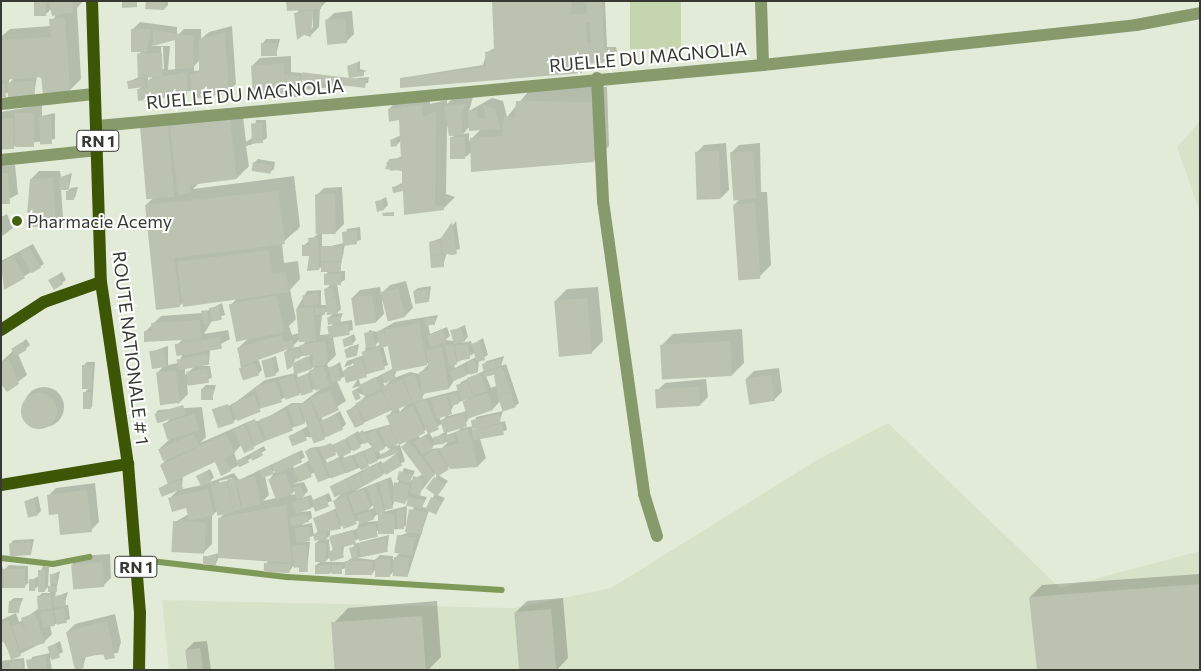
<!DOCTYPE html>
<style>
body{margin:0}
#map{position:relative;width:1201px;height:671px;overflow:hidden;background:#e2ebd8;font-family:Commissioner,sans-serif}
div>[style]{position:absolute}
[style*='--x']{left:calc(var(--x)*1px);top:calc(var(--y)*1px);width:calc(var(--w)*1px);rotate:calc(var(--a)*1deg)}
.built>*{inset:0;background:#d7e3c9}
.green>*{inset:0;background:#c5d6af;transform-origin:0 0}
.shadow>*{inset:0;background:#0003}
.round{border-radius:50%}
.stream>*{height:5.5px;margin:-2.75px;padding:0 2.75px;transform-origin:2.75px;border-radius:2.75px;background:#7f9959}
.building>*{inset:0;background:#bbc3b0;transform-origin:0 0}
.minor>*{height:12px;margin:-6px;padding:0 6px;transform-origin:6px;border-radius:6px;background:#869a6c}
.major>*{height:12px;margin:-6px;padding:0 6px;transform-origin:6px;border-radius:6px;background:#3d5606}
.dots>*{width:14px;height:14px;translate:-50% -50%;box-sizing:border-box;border:2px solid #fff;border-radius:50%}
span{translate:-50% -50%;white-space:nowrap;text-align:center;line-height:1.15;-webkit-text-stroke:4px #fff;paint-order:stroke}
.shield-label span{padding:1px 4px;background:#fff;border:1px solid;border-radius:4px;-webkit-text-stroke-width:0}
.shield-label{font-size:16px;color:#363a32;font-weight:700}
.street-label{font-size:18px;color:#363a32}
.poi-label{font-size:18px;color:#363a32}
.left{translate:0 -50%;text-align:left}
.frame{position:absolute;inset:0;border:2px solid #363a32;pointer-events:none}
</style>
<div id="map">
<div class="built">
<i style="clip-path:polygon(1200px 121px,1200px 213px,1177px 147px)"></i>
<i style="clip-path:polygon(888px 423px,1060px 588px,1200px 551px,1200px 670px,169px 670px,162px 600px,515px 608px,611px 588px,817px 460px)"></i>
</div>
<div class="green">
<i style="left:630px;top:1px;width:51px;height:48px"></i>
</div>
<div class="shadow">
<i style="clip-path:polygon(evenodd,36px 1px,83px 1px,77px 8px,81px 79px,69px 91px,37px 76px,34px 95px,9px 92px,1px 96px,1px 37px,10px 29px,51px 26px,56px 14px,52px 8px,46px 14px,36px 1px,14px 78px,9px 84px,9px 79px,14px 78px)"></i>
<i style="clip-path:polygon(147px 1px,168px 1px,168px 5px,164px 9px)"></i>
<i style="clip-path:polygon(evenodd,287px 1px,327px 1px,320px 8px,319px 27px,311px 35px,296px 14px,300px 9px,287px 1px,312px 4px,313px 27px,311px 30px,312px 4px)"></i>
<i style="clip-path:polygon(493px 1px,605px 1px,607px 47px,616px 47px,617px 52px,585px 63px,582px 72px,401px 78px,483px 65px,487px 52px,495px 48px)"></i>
<i style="clip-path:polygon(352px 11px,354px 34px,346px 42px,326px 21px,334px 13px)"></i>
<i style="clip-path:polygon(evenodd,140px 22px,177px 27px,177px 36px,184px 29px,201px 29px,201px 39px,209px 32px,232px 26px,236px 84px,228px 92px,138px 90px,142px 86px,128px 82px,139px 77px,138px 55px,142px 51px,132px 30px,140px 22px,176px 37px,176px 69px,168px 70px,170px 46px,151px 46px,176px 37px,140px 22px,161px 47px,163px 47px,164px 69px,162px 69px,161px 47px,140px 22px,201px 59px,202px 70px,194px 71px,194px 66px,201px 59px,140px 22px,148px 76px,154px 76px,148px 81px,148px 76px)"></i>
<i style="clip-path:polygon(266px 39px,280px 39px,276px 55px,263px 43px)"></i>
<i style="clip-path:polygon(291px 56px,291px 72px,302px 73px,302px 88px,307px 83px,369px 77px,368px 83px,304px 90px,298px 96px,252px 66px,260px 58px)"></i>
<i style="clip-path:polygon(360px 61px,360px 69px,367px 71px,350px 76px,348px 66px)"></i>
<i style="clip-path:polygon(evenodd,533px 86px,607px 87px,609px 146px,594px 161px,472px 151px,466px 157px,447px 126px,446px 194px,455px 197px,443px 209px,405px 214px,404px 190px,394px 187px,404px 182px,403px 168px,391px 171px,386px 163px,402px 156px,402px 139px,397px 145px,391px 140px,401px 135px,401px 119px,389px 109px,397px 101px,430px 97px,430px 104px,447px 100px,447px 104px,453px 98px,473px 97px,469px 111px,492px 98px,503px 101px,507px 117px,533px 86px,470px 126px,481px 129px,469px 141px,469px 133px,463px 134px,470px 126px)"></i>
<i style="clip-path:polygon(42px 105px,42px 116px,55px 113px,55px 139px,1px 148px,1px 112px)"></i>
<i style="clip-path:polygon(evenodd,242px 107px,246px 142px,253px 137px,256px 120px,266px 120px,267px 138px,246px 146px,249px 166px,237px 178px,199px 183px,193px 189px,294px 176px,300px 227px,282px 243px,284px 263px,298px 261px,300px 279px,290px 290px,296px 319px,289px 326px,292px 335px,299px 333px,297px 308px,307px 291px,321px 290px,321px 305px,327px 305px,325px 290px,331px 284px,325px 275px,329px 271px,323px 265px,319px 269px,303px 246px,318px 234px,316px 196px,324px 188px,342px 187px,344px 224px,336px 232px,322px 233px,322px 248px,344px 243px,347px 229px,360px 227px,361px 240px,345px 244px,340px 271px,345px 271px,345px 280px,337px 284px,341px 309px,336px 314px,343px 313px,339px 322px,352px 320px,353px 330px,333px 337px,336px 355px,327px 364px,329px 369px,340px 362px,343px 372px,350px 365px,344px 367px,347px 361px,364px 355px,369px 330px,377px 332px,395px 322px,438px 315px,435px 323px,428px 324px,430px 334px,447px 327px,450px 336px,445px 340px,454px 341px,452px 331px,465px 325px,468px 337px,462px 343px,471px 341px,472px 345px,483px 338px,488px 355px,479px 360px,478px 371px,456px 378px,449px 388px,425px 393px,420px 400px,459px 390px,461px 382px,490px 368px,483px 365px,487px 361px,504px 356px,501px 366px,506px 364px,519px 403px,515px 406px,501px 400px,493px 409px,469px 418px,463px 428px,474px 426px,476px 417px,503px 411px,499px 423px,505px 421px,507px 430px,480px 439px,486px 458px,478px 466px,450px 466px,438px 475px,448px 481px,437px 495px,445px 498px,436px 513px,429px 510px,408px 575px,395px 570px,389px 576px,376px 569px,371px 575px,346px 568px,330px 573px,316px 565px,321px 561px,316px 543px,320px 539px,315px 535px,301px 541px,310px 542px,307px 570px,293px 566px,289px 572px,266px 564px,269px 560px,219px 556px,216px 564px,204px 557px,219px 553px,219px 519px,225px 513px,217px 511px,212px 515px,212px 544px,204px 552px,175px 522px,189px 514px,187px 507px,170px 498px,178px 490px,202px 485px,198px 476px,210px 469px,214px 477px,208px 483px,234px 473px,239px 480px,302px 450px,305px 457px,293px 465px,294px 469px,310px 460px,306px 451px,310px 448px,337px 444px,358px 431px,364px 443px,343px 455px,344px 459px,372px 447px,360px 433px,395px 423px,388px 416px,394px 409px,363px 423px,348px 411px,366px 396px,353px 391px,361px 386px,352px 388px,358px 379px,345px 376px,337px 381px,346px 401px,321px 417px,323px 421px,340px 411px,346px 424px,342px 428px,324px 438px,290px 436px,308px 426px,306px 421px,245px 451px,242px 444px,234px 453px,237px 461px,264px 446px,266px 450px,230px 470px,215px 460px,183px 475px,182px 487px,159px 488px,169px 483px,161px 465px,171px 455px,160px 448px,170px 439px,164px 425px,172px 417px,156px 413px,158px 410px,202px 407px,206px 437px,200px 443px,250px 421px,261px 421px,292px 403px,302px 403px,323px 387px,286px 397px,220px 427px,214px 411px,218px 407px,232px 405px,265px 380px,295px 373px,312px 353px,296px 358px,292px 365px,285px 352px,291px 346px,258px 358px,262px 370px,258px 374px,241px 369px,238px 348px,249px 338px,231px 305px,237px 298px,184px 302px,179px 306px,146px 205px,154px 197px,141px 128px,242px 107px,328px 311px,334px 313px,328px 318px,333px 323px,330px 334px,320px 335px,322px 314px,328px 311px,242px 107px,300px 339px,306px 341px,302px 346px,291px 348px,300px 339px,242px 107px,379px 341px,380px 345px,374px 347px,379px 341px,242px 107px,389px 343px,394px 368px,361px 385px,358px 378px,388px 365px,383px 346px,389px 343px,242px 107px,475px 353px,476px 357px,455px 368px,454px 364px,475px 353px,242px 107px,354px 362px,355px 365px,348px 367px,354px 362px,242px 107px,430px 363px,419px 374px,410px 372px,394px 378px,397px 369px,430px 363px,242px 107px,315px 367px,310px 372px,298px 378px,297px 373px,315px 367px,242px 107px,494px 373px,498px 385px,491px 388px,486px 376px,494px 373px,242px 107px,392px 379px,385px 386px,383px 383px,392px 379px,242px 107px,469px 397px,464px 402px,467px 411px,448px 416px,454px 405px,469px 397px,242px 107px,409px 402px,400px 412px,398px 407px,409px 402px,242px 107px,448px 414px,441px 422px,439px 417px,448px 414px,242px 107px,443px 423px,445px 432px,433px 439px,429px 432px,443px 423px,242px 107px,463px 426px,458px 431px,447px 435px,447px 430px,463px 426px,242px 107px,479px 426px,473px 432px,472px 428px,479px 426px,242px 107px,427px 429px,429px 433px,420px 438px,418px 435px,427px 429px,242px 107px,409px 438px,403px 447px,423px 474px,410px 481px,415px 471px,404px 468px,395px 490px,391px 477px,355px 491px,405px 461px,400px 445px,392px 446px,409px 438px,242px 107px,448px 442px,442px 448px,429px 449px,436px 444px,448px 442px,242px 107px,388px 445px,390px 449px,381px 456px,379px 451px,388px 445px,242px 107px,338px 451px,341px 456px,327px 463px,325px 458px,338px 451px,242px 107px,399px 451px,383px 464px,381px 461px,335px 484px,331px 487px,343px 492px,334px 501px,337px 508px,315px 518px,319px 530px,314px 536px,312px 523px,302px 525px,312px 518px,311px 511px,298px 512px,332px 501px,329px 493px,313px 500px,311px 495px,301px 498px,308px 491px,304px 482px,294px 484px,315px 472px,319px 481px,349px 472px,399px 451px,242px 107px,276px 470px,269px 480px,276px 498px,263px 501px,269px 495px,265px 476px,276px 470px,242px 107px,436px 472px,435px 494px,427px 508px,422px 507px,427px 497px,418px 495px,436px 472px,242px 107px,232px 478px,232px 480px,219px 483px,219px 481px,232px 478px,242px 107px,295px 490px,297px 494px,290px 495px,295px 490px,242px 107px,409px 498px,414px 506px,407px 533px,398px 536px,400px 553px,393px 560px,393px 556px,380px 555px,375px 560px,357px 558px,387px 551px,389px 535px,354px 544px,353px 557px,346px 562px,325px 562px,331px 556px,343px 557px,344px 545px,380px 530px,402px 529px,406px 525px,407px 506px,383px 512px,379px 521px,365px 522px,373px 519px,377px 514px,392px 507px,395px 500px,405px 502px,409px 498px,242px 107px,373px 505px,374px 508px,368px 510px,373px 505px,242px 107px,360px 520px,357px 529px,330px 536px,330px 530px,360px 520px,242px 107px,330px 535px,333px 549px,330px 553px,329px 539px,325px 540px,330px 535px)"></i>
<i style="clip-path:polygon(726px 143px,729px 190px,721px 198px,696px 153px,704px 145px)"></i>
<i style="clip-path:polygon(760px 143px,761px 192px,767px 192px,771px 265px,759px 277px,734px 205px,741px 198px,731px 153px,739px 145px)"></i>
<i style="clip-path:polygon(258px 159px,275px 162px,274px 169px,270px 172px,254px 163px)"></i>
<i style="clip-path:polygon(15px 165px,18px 194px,2px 203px,1px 214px,1px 166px)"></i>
<i style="clip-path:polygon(39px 171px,60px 171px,61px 177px,72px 173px,69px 188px,78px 187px,75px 198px,67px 192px,71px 188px,61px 189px,63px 218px,55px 226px,27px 226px,31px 179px)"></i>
<i style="clip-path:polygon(386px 197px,388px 205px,384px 209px,377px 202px)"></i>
<i style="clip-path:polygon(7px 214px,13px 228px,1px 237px,1px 217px)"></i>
<i style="clip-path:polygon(456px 221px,460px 249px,447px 252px,443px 266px,432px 266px,430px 242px,444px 237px)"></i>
<i style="clip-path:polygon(33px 244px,44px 264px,5px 288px,1px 261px)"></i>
<i style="clip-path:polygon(62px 272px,66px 280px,54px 288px,50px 280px)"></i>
<i style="clip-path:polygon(406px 281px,413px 308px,405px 316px,382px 301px,384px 314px,376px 322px,352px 298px,360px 290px,380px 287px,381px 294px,390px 285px)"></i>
<i style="clip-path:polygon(431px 286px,429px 301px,414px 291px,418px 288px)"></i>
<i style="clip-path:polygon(598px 287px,603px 341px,591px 353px,555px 301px,567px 289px)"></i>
<i style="clip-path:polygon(evenodd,222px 303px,225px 315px,213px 319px,204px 334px,228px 330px,230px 339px,210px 350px,209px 364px,195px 366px,210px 366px,212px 378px,187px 385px,188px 394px,178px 404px,157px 373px,163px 367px,151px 352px,168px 346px,168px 365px,178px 363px,182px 356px,176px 346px,184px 338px,145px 332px,161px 316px,203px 313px,222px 303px,194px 367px,185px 375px,185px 368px,194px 367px)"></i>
<i style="clip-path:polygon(742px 329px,744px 363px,732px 375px,661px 346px,673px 334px)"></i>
<i style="clip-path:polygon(354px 334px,356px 340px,349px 347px,359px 344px,357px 355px,346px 350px,352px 344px,344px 339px)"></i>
<i style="clip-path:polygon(26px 339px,30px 345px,18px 354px,27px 375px,7px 390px,1px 381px,1px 362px)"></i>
<i style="clip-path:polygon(276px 356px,279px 371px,275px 374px,263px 361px)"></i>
<i style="clip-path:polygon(87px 362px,95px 362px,92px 408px,84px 393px,89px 388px,83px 366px)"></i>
<i style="clip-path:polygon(779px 368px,782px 392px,774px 400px,746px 379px,754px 371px)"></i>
<i style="clip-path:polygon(706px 379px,708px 397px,700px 405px,657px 391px,665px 383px)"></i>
<i style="clip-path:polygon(206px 385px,216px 385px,212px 399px,202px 389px)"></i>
<i class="round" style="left:24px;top:387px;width:40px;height:40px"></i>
<i style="clip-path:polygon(95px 483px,99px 522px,91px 530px,59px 513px,48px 496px,56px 488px)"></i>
<i style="clip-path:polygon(38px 496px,41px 511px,37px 515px,26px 501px)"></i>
<i style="clip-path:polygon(34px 539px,31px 554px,10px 544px,14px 540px)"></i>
<i style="clip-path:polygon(110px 554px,111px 578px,103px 586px,72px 564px,80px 556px)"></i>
<i style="clip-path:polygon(1px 565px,4px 570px,9px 565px,28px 566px,28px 582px,39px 576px,43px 566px,49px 567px,48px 587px,42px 593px,50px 593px,51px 575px,60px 571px,55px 597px,68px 592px,64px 605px,68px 605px,70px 619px,50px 626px,52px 634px,44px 642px,12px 658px,2px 639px,1px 658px,1px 620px,16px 613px,19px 622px,23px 620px,39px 608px,38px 597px,44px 591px,39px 585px,34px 590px,30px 581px,24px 587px,1px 588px)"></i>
<i style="clip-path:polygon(1200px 574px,1200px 670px,1030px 597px,1042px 585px)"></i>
<i style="clip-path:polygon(14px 598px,23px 598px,18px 612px,10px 601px)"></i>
<i style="clip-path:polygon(563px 598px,568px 658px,557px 670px,520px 670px,515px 613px,527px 601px)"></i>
<i style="clip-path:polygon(437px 601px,441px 657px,428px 670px,336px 670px,333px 624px,348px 608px)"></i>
<i style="clip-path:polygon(115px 614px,121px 642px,118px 653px,86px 656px,83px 667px,75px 662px,78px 658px,67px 632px,75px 624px)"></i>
<i style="clip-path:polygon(60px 641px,63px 652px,50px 658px,52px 670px,30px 670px,32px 657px,50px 653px,49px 647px)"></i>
<i style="clip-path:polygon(207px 641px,211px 670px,188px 670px,186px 650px,194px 642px)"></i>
<i style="clip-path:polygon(24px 658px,25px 670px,1px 670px,1px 661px)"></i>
</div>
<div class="stream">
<i style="--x:1;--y:558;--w:52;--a:6.6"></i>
<i style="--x:53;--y:564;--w:37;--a:-11"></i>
<i style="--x:151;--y:561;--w:138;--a:6.7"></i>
<i style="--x:288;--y:577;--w:214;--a:3.5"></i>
</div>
<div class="building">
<i style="left:34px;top:1px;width:12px;height:15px"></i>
<i style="clip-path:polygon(49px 1px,72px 1px,74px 12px,52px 16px)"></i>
<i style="clip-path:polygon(122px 1px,137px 1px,137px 7px,122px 8px)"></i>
<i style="clip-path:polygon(146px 1px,165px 1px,164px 10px,145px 9px)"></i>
<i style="clip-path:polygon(286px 1px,321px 1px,321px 9px,287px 11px)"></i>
<i style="clip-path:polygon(evenodd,492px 1px,572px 1px,570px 14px,586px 14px,586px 20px,587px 7px,584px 1px,602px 1px,604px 50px,613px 50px,613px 57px,602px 63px,582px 64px,582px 73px,400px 88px,400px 78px,486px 67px,485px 52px,494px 51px,492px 1px,586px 23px,590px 23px,591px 43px,587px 43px,586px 23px)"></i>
<i style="clip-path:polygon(313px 10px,311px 37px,304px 35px,297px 40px,294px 13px)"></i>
<i style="clip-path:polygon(65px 18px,70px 92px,43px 94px,41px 77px,1px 80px,1px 40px,51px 37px,49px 19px)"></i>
<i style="left:345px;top:18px;width:25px;height:20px;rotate:85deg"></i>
<i style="clip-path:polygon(131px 29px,151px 29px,147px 52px,131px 52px)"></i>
<i style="clip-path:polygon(153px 30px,193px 36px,194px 68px,175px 69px,175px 40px,153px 46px)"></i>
<i style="clip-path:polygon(225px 33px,229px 93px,193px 99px,190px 74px,199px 73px,199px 39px)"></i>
<i style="left:261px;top:43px;width:16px;height:13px"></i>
<i style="left:162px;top:53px;width:24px;height:25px;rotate:88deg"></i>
<i style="clip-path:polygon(284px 63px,284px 75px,299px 76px,298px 97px,253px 97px,251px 66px)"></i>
<i style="clip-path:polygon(357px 63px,357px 72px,364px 72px,364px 76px,349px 78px,347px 66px)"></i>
<i style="clip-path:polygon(187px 72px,187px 95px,138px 101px,137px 89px,148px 88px,147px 80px)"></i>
<i style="left:144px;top:79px;width:8px;height:17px;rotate:83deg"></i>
<i style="left:366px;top:80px;width:8px;height:64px;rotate:97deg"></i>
<i style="left:34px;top:81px;width:15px;height:27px;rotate:86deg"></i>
<i style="clip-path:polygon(1px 84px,5px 84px,6px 97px,1px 97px)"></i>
<i style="clip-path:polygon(516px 101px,592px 102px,594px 162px,471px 172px,470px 138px,502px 136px,504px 117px,515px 117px)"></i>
<i style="clip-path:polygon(466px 104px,461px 113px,463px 135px,449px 136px,444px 106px)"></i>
<i style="clip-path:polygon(422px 105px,423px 118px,436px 111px,435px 205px,444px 206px,444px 210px,404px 215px,403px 191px,393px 193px,392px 187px,402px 185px,402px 171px,385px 169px,389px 159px,401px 158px,399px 120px,389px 122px,388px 109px)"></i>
<i style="clip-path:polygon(483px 105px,495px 109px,500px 129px,469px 131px,468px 111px,477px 110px,478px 119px,486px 118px)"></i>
<i style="left:15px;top:113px;width:19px;height:34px"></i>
<i style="left:51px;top:116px;width:28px;height:12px;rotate:88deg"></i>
<i style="left:13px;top:118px;width:31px;height:12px;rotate:88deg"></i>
<i style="clip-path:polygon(230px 119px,237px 179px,190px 185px,191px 193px,178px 195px,170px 126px)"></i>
<i style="left:262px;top:123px;width:20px;height:11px;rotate:87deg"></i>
<i style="left:168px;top:125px;width:72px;height:28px;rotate:85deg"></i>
<i style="left:450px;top:137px;width:15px;height:22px"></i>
<i style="clip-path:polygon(396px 138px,397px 146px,391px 147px,390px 140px)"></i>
<i style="left:719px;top:151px;width:48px;height:24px;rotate:88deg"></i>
<i style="left:753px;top:151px;width:48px;height:23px;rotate:86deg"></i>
<i style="left:253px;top:162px;width:19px;height:9px;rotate:9deg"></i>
<i style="clip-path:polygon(1px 173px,8px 173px,10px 204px,1px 204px)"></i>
<i style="clip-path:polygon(68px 176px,69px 190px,59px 190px,59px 177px)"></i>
<i style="clip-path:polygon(53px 178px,56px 227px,26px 227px,30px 179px)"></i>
<i style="left:66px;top:191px;width:8px;height:9px"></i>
<i style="clip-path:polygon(278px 191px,285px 244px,174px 258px,180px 307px,156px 310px,145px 205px)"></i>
<i style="left:335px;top:194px;width:40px;height:20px;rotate:89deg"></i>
<i style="clip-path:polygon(383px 200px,384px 210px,377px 212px,375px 201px)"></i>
<i style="left:755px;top:203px;width:76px;height:22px;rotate:86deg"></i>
<i style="clip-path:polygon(394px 212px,394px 216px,383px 216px,382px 213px)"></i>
<i style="clip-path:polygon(452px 222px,457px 254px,452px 255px,443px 253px,441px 238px)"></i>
<i style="clip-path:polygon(357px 230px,357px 244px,343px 246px,342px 232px)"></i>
<i style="clip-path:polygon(318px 237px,319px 270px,307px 271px,309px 256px,302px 256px,302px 245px,309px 245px,308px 238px)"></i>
<i style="clip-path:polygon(440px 240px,442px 254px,431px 256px,444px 255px,444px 267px,431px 268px,429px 242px)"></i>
<i style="left:342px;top:246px;width:15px;height:21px;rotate:90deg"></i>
<i style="left:29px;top:247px;width:24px;height:11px;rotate:60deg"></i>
<i style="clip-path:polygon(269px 250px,272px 274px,286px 272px,289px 292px,183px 307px,177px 262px)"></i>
<i style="clip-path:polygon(13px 256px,25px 278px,4px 290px,1px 263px)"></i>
<i style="left:341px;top:262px;width:10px;height:20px;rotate:90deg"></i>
<i style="left:324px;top:274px;width:17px;height:11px"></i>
<i style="clip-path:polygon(58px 275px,63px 284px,54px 290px,48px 280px)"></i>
<i style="clip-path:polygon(333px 287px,335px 297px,328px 299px,336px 298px,338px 314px,327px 315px,324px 289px)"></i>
<i style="left:398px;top:288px;width:30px;height:18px;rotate:76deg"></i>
<i style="left:427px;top:289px;width:13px;height:14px;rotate:81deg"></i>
<i style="left:317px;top:293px;width:11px;height:15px;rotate:80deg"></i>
<i style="left:277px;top:295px;width:38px;height:49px;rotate:79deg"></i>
<i style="left:372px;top:295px;width:28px;height:21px;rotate:82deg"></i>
<i style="left:587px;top:298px;width:56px;height:33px;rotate:85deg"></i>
<i style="left:219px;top:306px;width:14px;height:10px;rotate:78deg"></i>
<i style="left:313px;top:307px;width:34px;height:17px;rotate:85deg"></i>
<i style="left:315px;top:308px;width:10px;height:7px"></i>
<i style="clip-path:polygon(207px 310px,209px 324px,204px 325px,201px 311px)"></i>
<i style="left:340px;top:316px;width:7px;height:13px;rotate:82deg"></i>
<i style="left:425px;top:318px;width:10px;height:7px"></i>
<i style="clip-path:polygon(200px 320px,201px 339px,144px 342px,144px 331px,152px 331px,151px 323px)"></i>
<i style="left:348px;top:323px;width:12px;height:21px;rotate:81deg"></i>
<i style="left:419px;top:323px;width:43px;height:35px;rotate:79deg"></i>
<i style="clip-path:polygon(461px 328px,465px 342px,454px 344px,450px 330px)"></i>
<i style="clip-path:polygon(383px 329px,388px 346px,380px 348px,376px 332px)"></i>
<i style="left:443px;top:330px;width:12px;height:17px;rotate:70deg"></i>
<i style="clip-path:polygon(373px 331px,376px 347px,366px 348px,364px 333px)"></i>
<i style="clip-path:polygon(281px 335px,284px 342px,292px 340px,294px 347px,242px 366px,237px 348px)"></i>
<i style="left:220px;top:337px;width:12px;height:46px;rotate:81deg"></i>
<i style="left:351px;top:337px;width:8px;height:9px;rotate:76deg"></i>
<i style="clip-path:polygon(325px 341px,328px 364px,312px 367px,313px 355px,302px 356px,300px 345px)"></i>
<i style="clip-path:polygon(480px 341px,485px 360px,477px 362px,471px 344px)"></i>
<i style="left:730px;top:341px;width:35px;height:70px;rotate:87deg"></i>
<i style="left:22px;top:342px;width:9px;height:13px;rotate:58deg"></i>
<i style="left:453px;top:344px;width:21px;height:8px;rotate:79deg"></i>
<i style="left:468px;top:344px;width:15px;height:13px;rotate:82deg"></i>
<i style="left:355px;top:347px;width:9px;height:11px;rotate:77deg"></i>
<i style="left:379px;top:347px;width:23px;height:18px;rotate:75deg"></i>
<i style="clip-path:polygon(442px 347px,449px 389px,422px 394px,419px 372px,429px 370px,426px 350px)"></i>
<i style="left:164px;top:349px;width:18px;height:15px;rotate:81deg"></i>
<i style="clip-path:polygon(299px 349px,300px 358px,292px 360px,293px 366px,287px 370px,284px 352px)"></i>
<i style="left:207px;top:354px;width:11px;height:31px;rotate:80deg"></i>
<i style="clip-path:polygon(308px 356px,312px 369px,294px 375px,293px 363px)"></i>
<i style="left:272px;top:358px;width:18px;height:11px;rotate:77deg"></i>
<i style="clip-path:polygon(361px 358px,367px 377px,346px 383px,343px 371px,354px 367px,352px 360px)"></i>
<i style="clip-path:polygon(9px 359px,19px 384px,7px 392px,1px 384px,1px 363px)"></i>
<i style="left:500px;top:359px;width:7px;height:19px;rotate:74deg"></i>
<i style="left:474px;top:360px;width:13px;height:8px;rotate:72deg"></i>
<i style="left:255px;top:363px;width:13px;height:17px;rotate:72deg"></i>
<i style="left:92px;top:365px;width:24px;height:10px;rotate:90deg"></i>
<i style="left:337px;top:365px;width:16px;height:9px;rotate:76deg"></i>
<i style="left:323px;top:366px;width:21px;height:15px;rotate:71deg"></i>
<i style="left:463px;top:366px;width:10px;height:15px;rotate:66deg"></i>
<i style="clip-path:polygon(502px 367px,511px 391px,498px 396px,494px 376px,501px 373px,485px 377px,483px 373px)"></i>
<i style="left:207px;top:369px;width:14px;height:21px;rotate:82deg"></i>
<i style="left:176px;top:370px;width:33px;height:20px;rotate:83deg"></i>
<i style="left:392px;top:370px;width:9px;height:12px;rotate:63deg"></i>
<i style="left:480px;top:373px;width:19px;height:14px;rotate:69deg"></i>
<i style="left:307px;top:374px;width:19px;height:12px;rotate:72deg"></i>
<i style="left:414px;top:374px;width:27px;height:11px;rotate:70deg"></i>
<i style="left:293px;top:375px;width:21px;height:15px;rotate:71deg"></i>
<i style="left:771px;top:375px;width:26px;height:26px;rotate:81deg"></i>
<i style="left:375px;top:377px;width:13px;height:18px;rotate:63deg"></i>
<i style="left:402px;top:379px;width:26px;height:22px;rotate:67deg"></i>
<i style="left:276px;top:381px;width:22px;height:22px;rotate:74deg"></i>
<i style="left:467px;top:381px;width:17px;height:12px;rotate:69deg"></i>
<i style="left:699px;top:387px;width:19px;height:44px;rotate:87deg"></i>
<i style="left:201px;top:389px;width:12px;height:11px"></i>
<i style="left:357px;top:389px;width:10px;height:6px;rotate:66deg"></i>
<i style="left:330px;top:390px;width:22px;height:21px;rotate:66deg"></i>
<i style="left:382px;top:391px;width:21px;height:29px;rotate:65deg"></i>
<i style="left:83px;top:392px;width:8px;height:17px"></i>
<i style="left:511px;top:392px;width:16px;height:14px;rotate:72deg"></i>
<i style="left:456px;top:393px;width:11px;height:8px;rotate:75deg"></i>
<i style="left:487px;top:393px;width:18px;height:26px;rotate:71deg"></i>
<i class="round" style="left:21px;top:393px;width:36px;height:36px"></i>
<i style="left:254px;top:395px;width:18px;height:25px;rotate:68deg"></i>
<i style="left:446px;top:395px;width:20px;height:16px;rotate:72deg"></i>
<i style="left:426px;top:399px;width:33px;height:12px;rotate:67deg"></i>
<i style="left:310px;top:400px;width:42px;height:12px;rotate:69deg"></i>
<i style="left:297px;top:403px;width:22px;height:10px;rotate:69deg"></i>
<i style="left:228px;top:404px;width:20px;height:17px;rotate:72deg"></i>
<i style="left:183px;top:405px;width:10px;height:30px;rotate:73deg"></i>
<i style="clip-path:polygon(356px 406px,364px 424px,355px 428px,346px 411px)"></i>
<i style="clip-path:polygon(413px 406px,425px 433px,399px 445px,386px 416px,394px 412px,398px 419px,396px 414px)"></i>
<i style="left:285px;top:410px;width:22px;height:28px;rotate:69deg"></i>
<i style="left:463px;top:413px;width:14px;height:24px;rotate:73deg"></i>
<i style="left:194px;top:414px;width:17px;height:33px;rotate:73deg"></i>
<i style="left:336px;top:414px;width:17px;height:18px;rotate:65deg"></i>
<i style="left:499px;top:414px;width:9px;height:29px;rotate:77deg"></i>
<i style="left:255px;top:419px;width:24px;height:10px;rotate:68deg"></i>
<i style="left:502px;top:424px;width:11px;height:31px;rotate:80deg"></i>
<i style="left:244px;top:425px;width:26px;height:11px;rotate:67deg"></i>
<i style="left:389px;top:425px;width:21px;height:11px;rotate:65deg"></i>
<i style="left:468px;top:429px;width:11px;height:13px;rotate:75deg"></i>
<i style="left:303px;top:430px;width:11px;height:16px;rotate:68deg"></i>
<i style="clip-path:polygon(363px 430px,369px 442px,364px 444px,358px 433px)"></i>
<i style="left:375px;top:430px;width:21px;height:10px;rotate:62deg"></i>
<i style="left:194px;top:434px;width:13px;height:39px;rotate:67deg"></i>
<i style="clip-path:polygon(226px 434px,235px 453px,225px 458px,231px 471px,221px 476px,215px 462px,168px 484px,160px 465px)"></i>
<i style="left:354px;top:434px;width:15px;height:9px;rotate:62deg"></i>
<i style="clip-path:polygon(454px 434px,455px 441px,447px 443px,445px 435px)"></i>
<i style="left:425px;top:435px;width:15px;height:13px;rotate:58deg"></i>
<i style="clip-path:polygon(444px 435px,444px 444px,434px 445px,433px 437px)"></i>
<i style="left:344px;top:439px;width:15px;height:13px;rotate:62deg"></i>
<i style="clip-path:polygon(471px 440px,478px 467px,450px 469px,439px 449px)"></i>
<i style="left:409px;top:441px;width:43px;height:10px;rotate:53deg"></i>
<i style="left:331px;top:443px;width:13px;height:13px;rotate:67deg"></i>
<i style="left:315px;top:447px;width:34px;height:11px;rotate:67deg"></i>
<i style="left:372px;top:448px;width:14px;height:9px;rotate:65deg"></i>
<i style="left:396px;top:448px;width:5px;height:17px;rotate:68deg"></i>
<i style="left:260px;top:449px;width:7px;height:12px;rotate:63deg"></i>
<i style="left:436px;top:449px;width:24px;height:14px;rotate:57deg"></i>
<i style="left:362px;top:451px;width:17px;height:9px;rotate:65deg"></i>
<i style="left:298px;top:453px;width:10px;height:29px;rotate:66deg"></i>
<i style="left:351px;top:455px;width:15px;height:11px;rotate:67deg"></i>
<i style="left:396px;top:455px;width:12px;height:19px;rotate:59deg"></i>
<i style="left:246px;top:456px;width:7px;height:11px;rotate:63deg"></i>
<i style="left:339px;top:458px;width:16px;height:15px;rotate:68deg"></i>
<i style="left:306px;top:463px;width:15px;height:14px;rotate:67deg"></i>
<i style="left:377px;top:464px;width:13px;height:20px;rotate:61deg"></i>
<i style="clip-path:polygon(270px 466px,274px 474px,262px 478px,259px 471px)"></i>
<i style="clip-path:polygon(207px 471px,211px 482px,201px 486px,196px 476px)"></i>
<i style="left:399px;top:471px;width:13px;height:9px;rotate:13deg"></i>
<i style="left:285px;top:473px;width:22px;height:18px;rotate:69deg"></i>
<i style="left:359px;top:474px;width:12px;height:13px;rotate:66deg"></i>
<i style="left:255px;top:476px;width:29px;height:19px;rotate:78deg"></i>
<i style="clip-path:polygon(413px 476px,424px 479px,420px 496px,410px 493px)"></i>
<i style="left:434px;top:477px;width:14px;height:14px;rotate:36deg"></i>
<i style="left:235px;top:478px;width:32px;height:8px;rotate:79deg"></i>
<i style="left:346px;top:479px;width:12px;height:18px;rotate:66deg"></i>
<i style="left:180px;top:480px;width:9px;height:23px;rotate:69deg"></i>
<i style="left:387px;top:480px;width:29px;height:8px;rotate:78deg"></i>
<i style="left:226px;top:481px;width:32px;height:16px;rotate:77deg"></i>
<i style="clip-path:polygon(394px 482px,410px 486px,405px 504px,393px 501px)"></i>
<i style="left:375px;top:484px;width:30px;height:9px;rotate:70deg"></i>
<i style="left:300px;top:485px;width:12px;height:8px;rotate:66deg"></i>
<i style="clip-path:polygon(208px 489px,214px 515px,189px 521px,186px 508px,172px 512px,168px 498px)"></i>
<i style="left:364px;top:489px;width:20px;height:17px;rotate:70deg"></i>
<i style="clip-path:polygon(87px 490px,92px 532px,60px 535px,58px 514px,49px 515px,47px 495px)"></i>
<i style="left:325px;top:496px;width:11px;height:15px;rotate:68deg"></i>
<i style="left:346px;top:496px;width:30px;height:14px;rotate:69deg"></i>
<i style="left:307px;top:497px;width:12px;height:16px;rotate:70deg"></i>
<i style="left:408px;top:497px;width:16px;height:9px;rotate:11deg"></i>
<i style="left:431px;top:497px;width:12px;height:14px;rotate:24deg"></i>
<i style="left:34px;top:499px;width:17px;height:10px;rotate:77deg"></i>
<i style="clip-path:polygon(286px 505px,292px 563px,218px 558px,218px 518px)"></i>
<i style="left:409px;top:509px;width:17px;height:23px;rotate:10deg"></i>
<i style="clip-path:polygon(334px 510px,341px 529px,318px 533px,313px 518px)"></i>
<i style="left:397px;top:510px;width:7px;height:19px"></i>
<i style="left:371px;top:511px;width:9px;height:15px;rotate:72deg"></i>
<i style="left:307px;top:514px;width:8px;height:18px;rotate:76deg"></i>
<i style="left:394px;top:514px;width:20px;height:16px;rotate:90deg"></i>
<i style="left:173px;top:521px;width:33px;height:31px;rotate:3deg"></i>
<i style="left:375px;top:524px;width:13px;height:19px;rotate:77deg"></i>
<i style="left:309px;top:527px;width:14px;height:14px;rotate:86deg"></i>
<i style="left:352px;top:530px;width:14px;height:24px;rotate:73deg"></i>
<i style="left:326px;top:532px;width:7px;height:13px;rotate:82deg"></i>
<i style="left:397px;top:535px;width:18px;height:18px;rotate:9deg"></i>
<i style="left:385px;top:538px;width:14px;height:27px;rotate:78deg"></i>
<i style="left:30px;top:542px;width:13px;height:21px;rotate:86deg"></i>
<i style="left:315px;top:543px;width:11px;height:19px"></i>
<i style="clip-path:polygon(306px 545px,308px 572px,299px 572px,299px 567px,294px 568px,292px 546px)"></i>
<i style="clip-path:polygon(356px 546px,358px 558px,352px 559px,349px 548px)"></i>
<i style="left:341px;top:548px;width:10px;height:14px;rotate:73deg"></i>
<i style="left:216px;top:556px;width:9px;height:13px;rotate:90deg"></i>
<i style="left:394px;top:557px;width:15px;height:19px;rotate:4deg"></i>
<i style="left:375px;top:559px;width:15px;height:18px"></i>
<i style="left:345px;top:561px;width:27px;height:14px"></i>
<i style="left:102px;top:562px;width:25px;height:31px;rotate:85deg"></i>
<i style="left:264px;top:563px;width:26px;height:9px;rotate:2deg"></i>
<i style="left:315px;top:565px;width:15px;height:9px"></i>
<i style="left:332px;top:565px;width:10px;height:9px"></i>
<i style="left:4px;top:569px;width:21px;height:19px"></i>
<i style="left:38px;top:570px;width:7px;height:22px"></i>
<i style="clip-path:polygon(50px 574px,57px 575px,57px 584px,50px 583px)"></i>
<i style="left:29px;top:579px;width:6px;height:12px"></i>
<i style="clip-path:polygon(1200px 584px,1200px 670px,1037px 670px,1029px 597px)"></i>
<i style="left:48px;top:586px;width:9px;height:6px"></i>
<i style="left:51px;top:595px;width:14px;height:14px;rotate:86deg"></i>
<i style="left:65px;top:595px;width:11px;height:12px;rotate:85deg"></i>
<i style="clip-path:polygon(9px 601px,20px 601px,19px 613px,8px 613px)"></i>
<i style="left:64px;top:608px;width:15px;height:10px;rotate:79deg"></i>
<i style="left:551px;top:609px;width:61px;height:37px;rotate:85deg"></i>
<i style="left:52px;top:610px;width:16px;height:12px;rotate:79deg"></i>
<i style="clip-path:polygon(35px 613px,45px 643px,20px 650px,12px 626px,21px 623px,27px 637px,21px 618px)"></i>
<i style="left:422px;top:616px;width:54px;height:91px;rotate:86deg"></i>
<i style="clip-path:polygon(8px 620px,21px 656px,11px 660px,5px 641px,1px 643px,1px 623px)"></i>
<i style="clip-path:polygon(107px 621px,115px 658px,105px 660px,103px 653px,76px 660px,82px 659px,84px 668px,75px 670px,66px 632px)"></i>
<i style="left:56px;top:644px;width:14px;height:9px;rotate:73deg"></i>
<i style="left:200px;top:648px;width:22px;height:15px;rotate:82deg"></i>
<i style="clip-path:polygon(45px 656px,48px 670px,28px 670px,26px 660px)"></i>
<i style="clip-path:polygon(21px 661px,22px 670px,9px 670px,9px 662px)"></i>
</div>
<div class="minor">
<i style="--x:761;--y:1;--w:64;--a:88.2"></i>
<i style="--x:597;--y:78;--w:123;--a:87.2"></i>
<i style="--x:603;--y:201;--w:296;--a:82"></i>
<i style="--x:644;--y:494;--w:44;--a:72.8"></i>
<i style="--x:1;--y:104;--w:93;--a:-6.2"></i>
<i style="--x:98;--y:126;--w:668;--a:-5.24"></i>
<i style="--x:763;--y:65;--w:375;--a:-6.1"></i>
<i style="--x:1136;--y:25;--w:65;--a:-10.6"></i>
<i style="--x:1;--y:160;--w:97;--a:-5.9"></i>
</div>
<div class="major">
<i style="--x:92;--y:1;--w:281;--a:88.2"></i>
<i style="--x:101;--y:282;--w:184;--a:81.6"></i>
<i style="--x:128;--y:464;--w:149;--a:85.4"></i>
<i style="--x:140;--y:613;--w:57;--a:91"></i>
<i style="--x:1;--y:330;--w:51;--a:-33.1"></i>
<i style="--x:44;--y:302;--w:60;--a:-19.3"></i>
<i style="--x:1;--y:485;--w:129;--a:-9.4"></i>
</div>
<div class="dots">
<i style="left:17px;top:221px;background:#456010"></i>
</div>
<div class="shield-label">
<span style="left:98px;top:141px">RN 1</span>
<span style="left:136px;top:567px">RN 1</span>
</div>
<div class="street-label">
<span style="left:648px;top:57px;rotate:-5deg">RUELLE DU MAGNOLIA</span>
<span style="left:245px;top:94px;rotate:-5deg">RUELLE DU MAGNOLIA</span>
<span style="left:131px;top:348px;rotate:83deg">ROUTE NATIONALE # 1</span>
</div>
<div class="poi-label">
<span class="left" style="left:27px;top:221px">Pharmacie Acemy</span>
</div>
<div class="frame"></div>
</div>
